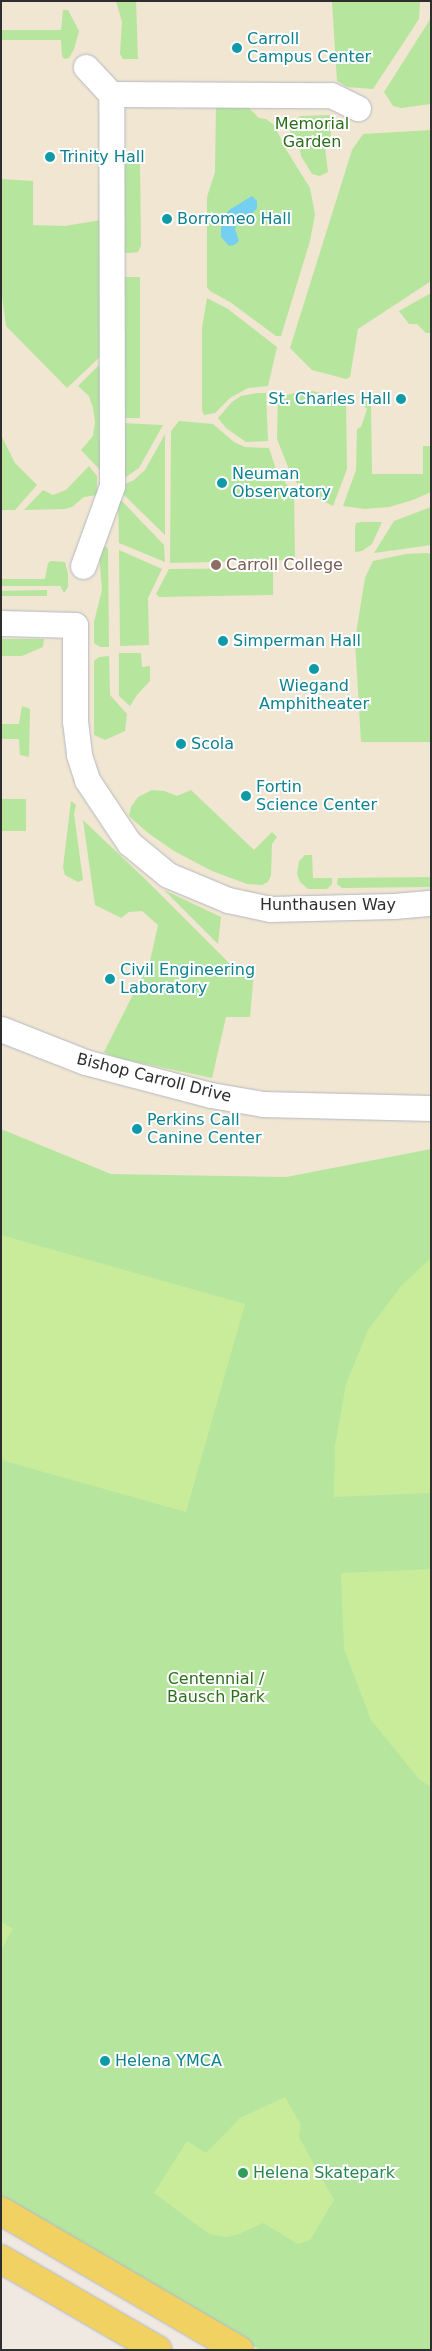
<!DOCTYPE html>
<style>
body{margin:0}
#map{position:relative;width:432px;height:2351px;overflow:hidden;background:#efe9e1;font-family:"DejaVu Sans",sans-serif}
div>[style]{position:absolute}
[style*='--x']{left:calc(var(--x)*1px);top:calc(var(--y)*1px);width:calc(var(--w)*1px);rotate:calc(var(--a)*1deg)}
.education>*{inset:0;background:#f0e6d1}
.green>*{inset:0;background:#b6e59e;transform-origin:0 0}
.pitch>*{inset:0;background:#c9ec9a}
.water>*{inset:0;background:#75cff0}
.roads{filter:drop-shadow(0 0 1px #b4b7c1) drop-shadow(0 0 1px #b4b7c1)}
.minor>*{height:25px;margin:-12.5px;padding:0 12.5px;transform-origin:12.5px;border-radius:12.5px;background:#fff}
.major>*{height:28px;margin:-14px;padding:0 14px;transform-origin:14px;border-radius:14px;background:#f2d163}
.dots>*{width:14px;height:14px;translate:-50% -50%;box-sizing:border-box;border:2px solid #fff;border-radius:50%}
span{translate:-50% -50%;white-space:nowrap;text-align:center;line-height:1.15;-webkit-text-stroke:4px #fff;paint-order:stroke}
.culture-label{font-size:16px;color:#0d838f}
.left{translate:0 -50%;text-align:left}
.right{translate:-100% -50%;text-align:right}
.park-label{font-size:16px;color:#2c6e1b}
.education-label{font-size:16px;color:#785e54}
.street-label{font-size:16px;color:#2e2e2e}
.leisure-label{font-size:16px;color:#27864d}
.frame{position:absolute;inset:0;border:2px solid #2e2e2e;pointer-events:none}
</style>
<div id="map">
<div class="education">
<i style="clip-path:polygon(1px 1px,431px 1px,431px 1149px,286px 1177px,111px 1174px,1px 1129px)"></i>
</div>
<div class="green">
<i style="clip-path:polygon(116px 1px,136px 1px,138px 59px,123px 59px,120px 54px,122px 22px)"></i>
<i style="clip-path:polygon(332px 1px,420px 1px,419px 19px,373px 89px,347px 87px,337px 81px)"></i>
<i style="clip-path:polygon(63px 10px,68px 10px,79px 31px,74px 49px,69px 58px,64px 59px,62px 56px,61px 40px,1px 40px,1px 30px,61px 30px)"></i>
<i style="clip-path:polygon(431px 18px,431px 104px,401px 108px,393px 106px,384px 92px)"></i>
<i style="clip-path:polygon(243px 102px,259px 118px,266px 119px,274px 125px,287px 151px,310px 188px,315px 214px,310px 241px,281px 336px,276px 336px,230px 302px,210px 291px,207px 287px,207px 197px,215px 172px,216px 103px)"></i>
<i style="clip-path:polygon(331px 115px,331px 135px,325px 148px,328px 172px,320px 176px,312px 174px,301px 156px,299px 145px,293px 140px,290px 130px,293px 122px,300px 116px)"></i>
<i style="clip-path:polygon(431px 130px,431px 281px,358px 329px,350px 377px,346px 379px,312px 370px,290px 348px,352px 150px,363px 134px)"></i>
<i style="clip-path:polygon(120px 161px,140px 161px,141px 246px,138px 252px,131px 253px,119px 253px)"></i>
<i style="clip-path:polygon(1px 179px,33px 181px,33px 225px,65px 226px,101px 220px,101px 356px,67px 388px,6px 326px,2px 296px)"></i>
<i style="left:120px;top:277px;width:20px;height:141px"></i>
<i style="clip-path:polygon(431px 293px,431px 333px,426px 333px,417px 324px,409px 324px,399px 311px)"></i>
<i style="clip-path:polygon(207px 298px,228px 309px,277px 347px,268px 386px,248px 388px,230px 398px,215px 413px,204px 415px,202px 410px,202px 328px)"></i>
<i style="clip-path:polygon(100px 364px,101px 471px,81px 450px,93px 436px,95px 422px,93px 408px,89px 396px,78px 386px)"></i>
<i style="clip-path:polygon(308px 390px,346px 399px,347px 469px,333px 506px,303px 491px,292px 477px,277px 439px,278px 397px)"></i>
<i style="clip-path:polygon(257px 393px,266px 393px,268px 441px,246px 442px,226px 428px,218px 418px,232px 402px,241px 396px)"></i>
<i style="clip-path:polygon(364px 401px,370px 401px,371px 404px,372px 474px,423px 474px,423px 446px,431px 446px,431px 492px,413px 500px,389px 507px,365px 509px,343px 506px,356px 470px,357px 429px,361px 427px,367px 409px,363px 405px)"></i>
<i style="clip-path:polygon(179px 421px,213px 424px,234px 442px,245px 447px,269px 448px,276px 469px,294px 495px,295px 560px,170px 563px,171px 438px,171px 431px)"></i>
<i style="clip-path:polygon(120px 423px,163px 425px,139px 468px,123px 479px)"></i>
<i style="clip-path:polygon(165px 434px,165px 535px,122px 493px,125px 484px,134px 480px,145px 470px)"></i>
<i style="clip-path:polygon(1px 435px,15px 463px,37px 485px,15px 510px,1px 510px)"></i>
<i style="clip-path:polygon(89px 466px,97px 476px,97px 495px,84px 497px,72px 507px,65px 509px,24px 510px,43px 490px,53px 495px,66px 490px)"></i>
<i style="clip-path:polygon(118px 497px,164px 545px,165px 562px,119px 543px)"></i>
<i style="clip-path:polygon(431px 507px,431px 545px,374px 553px,394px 521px)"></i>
<i style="clip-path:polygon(362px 522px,382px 522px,372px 544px,362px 551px,355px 552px,355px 529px,356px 523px)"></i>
<i style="clip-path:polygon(102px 545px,108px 548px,109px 647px,100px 647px,94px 643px,94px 622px,102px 590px,99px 554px)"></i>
<i style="clip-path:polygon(119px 550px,162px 569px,148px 598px,149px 645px,120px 646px)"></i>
<i style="clip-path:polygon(426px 553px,431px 554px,431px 742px,361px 742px,355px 640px,365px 578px,373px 561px,406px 554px)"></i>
<i style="clip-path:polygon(51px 561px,65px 562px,68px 574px,68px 587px,64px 593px,60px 586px,1px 586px,1px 579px,45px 579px,48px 563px)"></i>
<i style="clip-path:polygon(273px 568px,273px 595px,159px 597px,156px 594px,169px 569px)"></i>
<i style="clip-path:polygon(47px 590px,47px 596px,1px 596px,1px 591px)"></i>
<i style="clip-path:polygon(1px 639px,44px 639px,43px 647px,22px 656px,1px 656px)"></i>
<i style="clip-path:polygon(119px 653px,141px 653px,142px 667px,150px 666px,150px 681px,137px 695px,130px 706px,119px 696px)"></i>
<i style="clip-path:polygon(109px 656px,110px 695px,127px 714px,125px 731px,105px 740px,94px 735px,94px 661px,99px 657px)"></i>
<i style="clip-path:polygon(22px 706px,30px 709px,29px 757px,20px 755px,19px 739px,1px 739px,1px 724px,19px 724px)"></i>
<i style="clip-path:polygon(152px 790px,164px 791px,177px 796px,191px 790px,254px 850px,272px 832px,277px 837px,272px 844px,271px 875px,268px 882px,262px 885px,247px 884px,212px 871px,174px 851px,148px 833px,129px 816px,131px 807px,138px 797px)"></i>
<i style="left:1px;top:799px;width:25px;height:32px"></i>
<i style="clip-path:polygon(71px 801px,76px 805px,74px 814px,83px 880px,78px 882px,65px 875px,63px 867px)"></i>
<i style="clip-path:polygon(83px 820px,147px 881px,234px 968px,254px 971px,250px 1017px,226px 1017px,212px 1078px,117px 1058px,104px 1052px,150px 961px,158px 925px,142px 911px,129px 912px,121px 918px,95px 905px)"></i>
<i style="clip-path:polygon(305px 855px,312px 855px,313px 878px,332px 878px,332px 884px,327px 889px,308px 889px,300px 882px,297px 874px,299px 861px)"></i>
<i style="clip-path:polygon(431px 877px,431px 887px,342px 888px,337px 884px,338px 878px)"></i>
<i style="clip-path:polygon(164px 890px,221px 917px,218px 944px)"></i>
<i style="clip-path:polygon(1px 1129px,111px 1174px,286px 1177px,431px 1149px,431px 2350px,260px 2350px,1px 2199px)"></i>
</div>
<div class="pitch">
<i style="clip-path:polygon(1px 1235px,245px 1304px,186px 1512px,1px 1460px)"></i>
<i style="clip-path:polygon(431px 1258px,431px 1493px,334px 1497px,335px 1446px,346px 1384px,368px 1330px,402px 1285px)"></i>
<i style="clip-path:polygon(431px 1569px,431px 1787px,419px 1779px,371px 1720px,344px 1649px,341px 1573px)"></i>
<i style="clip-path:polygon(1px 1922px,13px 1929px,1px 1950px)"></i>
<i style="clip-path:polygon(285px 2097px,301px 2125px,299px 2137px,334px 2200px,310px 2240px,298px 2244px,263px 2223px,239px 2234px,226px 2237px,209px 2234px,154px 2193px,187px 2141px,206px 2153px,240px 2118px)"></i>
</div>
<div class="water">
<i style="clip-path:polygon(252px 196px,257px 201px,257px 208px,251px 215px,238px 222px,235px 229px,239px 241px,234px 245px,229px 246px,221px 237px,221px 219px,229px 210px)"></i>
</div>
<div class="roads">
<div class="minor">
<i style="--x:111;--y:94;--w:220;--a:0.3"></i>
<i style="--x:331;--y:95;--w:30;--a:26"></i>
<i style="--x:83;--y:566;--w:85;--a:-70.1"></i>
<i style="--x:112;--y:486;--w:392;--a:-90.1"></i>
<i style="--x:111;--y:94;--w:37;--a:-133"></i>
<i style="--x:1;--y:623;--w:74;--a:1.5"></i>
<i style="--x:75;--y:625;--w:96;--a:90"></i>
<i style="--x:75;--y:721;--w:34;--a:83"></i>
<i style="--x:79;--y:755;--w:26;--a:72"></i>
<i style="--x:87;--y:780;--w:76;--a:56.3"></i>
<i style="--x:129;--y:843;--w:50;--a:39.4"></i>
<i style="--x:168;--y:875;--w:65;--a:22.6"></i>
<i style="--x:228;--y:900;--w:43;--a:12.1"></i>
<i style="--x:270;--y:909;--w:124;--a:-1.4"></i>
<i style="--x:394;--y:906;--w:37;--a:-5"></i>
<i style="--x:1;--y:1029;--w:90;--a:21.4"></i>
<i style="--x:85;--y:1062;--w:130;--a:14.7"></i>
<i style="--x:211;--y:1095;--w:53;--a:9.8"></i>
<i style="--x:263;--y:1104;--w:168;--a:1.4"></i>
</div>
<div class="major">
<i style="--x:1;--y:2211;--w:276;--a:30.3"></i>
<i style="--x:1;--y:2259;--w:181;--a:30.1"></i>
</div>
</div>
<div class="dots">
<i style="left:237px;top:48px;background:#0f9aa8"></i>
<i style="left:50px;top:157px;background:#0f9aa8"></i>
<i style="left:167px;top:219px;background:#0f9aa8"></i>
<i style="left:401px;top:399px;background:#0f9aa8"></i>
<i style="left:222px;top:483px;background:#0f9aa8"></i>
<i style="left:216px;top:565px;background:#8d6e63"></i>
<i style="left:223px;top:641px;background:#0f9aa8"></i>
<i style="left:314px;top:669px;background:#0f9aa8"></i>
<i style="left:181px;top:744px;background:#0f9aa8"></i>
<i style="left:246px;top:796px;background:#0f9aa8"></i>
<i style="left:110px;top:979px;background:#0f9aa8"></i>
<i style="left:137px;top:1129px;background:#0f9aa8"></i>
<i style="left:105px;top:2061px;background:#0f9aa8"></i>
<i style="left:243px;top:2173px;background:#2e9e5b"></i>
</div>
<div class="culture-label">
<span class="left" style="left:247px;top:48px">Carroll<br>Campus Center</span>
<span class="left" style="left:60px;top:157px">Trinity Hall</span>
<span class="left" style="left:177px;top:219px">Borromeo Hall</span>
<span class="right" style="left:391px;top:399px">St. Charles Hall</span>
<span class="left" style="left:232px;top:483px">Neuman<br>Observatory</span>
<span class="left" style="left:233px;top:641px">Simperman Hall</span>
<span style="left:314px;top:695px">Wiegand<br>Amphitheater</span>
<span class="left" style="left:191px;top:744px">Scola</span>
<span class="left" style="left:256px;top:796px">Fortin<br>Science Center</span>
<span class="left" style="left:120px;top:979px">Civil Engineering<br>Laboratory</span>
<span class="left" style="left:147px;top:1129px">Perkins Call<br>Canine Center</span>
<span class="left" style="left:115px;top:2061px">Helena YMCA</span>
</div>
<div class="park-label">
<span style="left:312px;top:133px">Memorial<br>Garden</span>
<span style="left:216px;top:1688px">Centennial /<br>Bausch Park</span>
</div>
<div class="education-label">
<span class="left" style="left:226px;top:565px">Carroll College</span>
</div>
<div class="street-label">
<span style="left:328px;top:905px">Hunthausen Way</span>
<span style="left:154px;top:1078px;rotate:14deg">Bishop Carroll Drive</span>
</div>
<div class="leisure-label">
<span class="left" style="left:253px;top:2173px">Helena Skatepark</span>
</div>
<div class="frame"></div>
</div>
